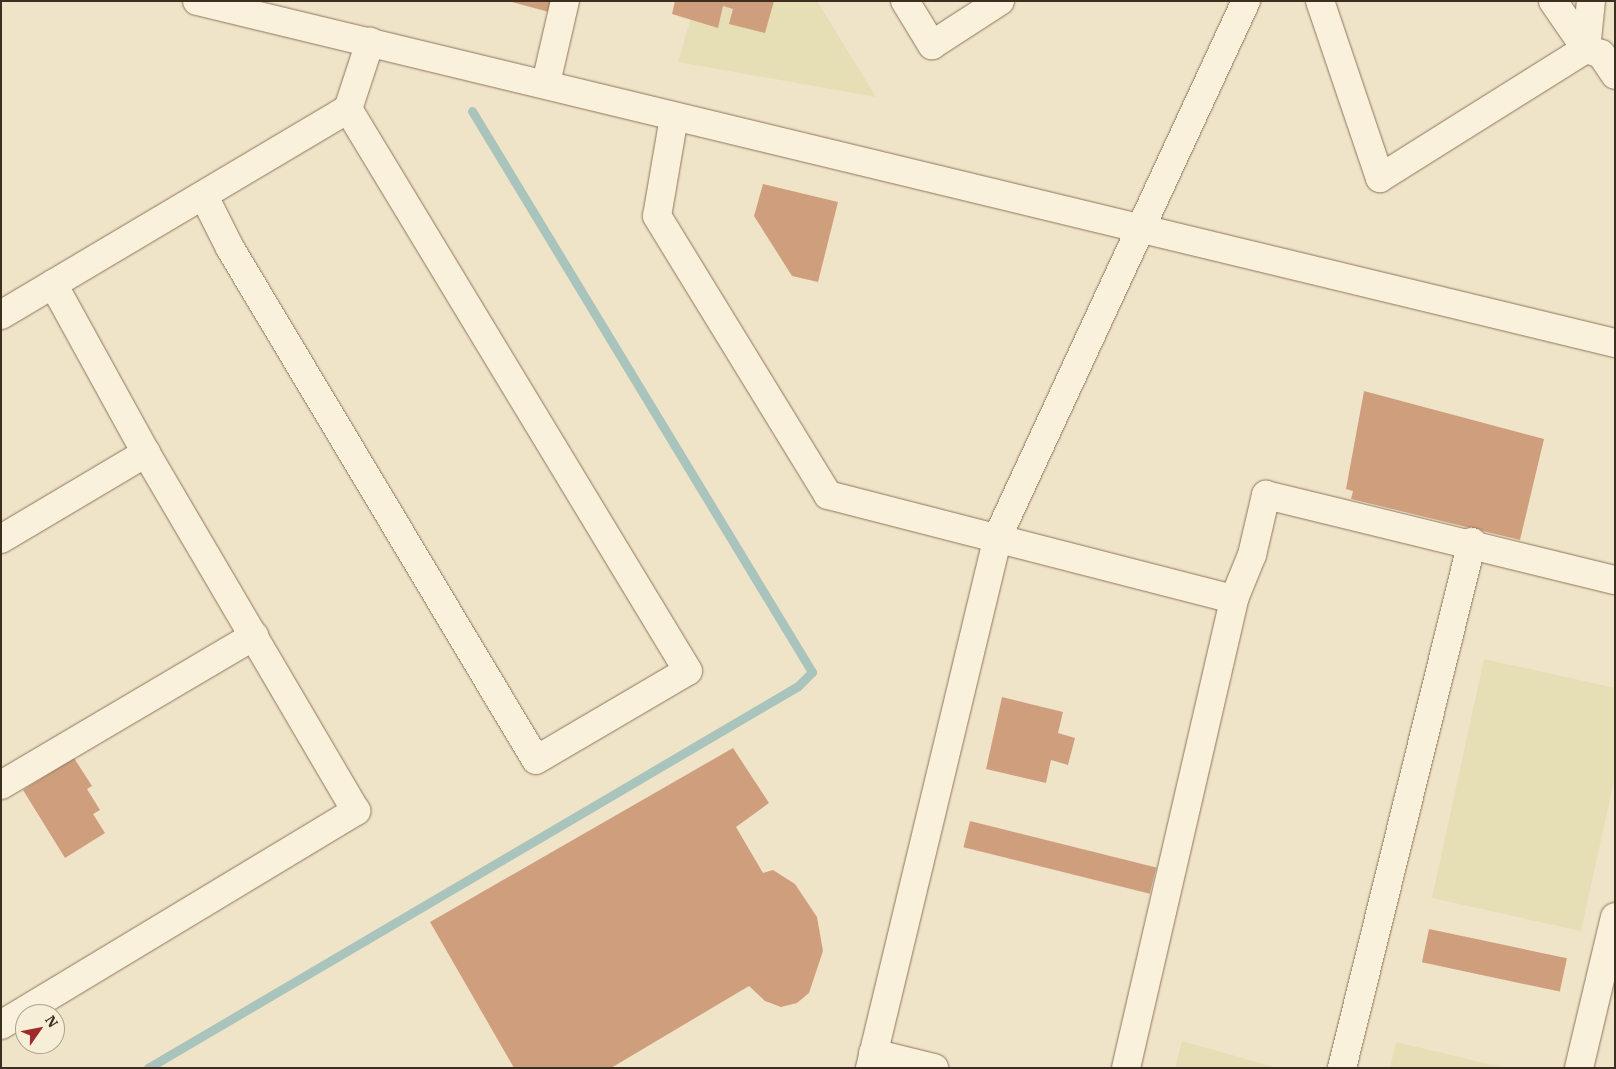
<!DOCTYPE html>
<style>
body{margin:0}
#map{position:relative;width:1616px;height:1069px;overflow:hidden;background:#f0e4c8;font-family:"IBM Plex Serif",serif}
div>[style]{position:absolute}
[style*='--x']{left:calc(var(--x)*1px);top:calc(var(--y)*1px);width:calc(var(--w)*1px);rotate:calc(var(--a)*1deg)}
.farmland>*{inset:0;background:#e6deb5}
.stream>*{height:9px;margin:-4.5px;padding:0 4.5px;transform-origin:4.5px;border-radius:4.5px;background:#a9c4bc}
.building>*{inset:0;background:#cf9f7d;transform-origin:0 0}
.roads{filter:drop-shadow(0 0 1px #8d765c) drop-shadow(0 0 1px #8d765c)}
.minor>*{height:28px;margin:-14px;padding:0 14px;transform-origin:14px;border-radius:14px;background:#faf1dc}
span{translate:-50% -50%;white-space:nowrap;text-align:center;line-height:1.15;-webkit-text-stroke:4.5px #f7eed8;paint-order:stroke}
.frame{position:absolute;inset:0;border:2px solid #3d2e20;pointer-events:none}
.north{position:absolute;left:15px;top:1004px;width:50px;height:50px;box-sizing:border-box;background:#f7eed8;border:1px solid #ada18e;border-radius:50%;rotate:57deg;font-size:14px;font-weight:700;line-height:20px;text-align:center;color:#3d2e20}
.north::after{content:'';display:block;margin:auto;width:18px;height:22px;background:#9e2a2b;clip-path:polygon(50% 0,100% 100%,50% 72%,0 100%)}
</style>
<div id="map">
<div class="farmland">
<i style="clip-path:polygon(696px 1px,817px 1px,876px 97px,678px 62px)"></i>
<i style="clip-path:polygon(1484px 659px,1615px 688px,1615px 776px,1581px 931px,1432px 898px)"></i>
<i style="clip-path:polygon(1182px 1041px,1278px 1068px,1175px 1068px)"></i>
<i style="clip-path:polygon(1396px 1042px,1505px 1068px,1390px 1068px)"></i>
</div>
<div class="stream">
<i style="--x:148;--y:1068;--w:754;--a:-30.44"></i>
<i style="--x:798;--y:686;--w:20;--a:-45"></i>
<i style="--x:812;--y:672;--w:656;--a:-121.22"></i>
</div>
<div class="building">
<i style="clip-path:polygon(508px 1px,551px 1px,549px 12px)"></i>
<i style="clip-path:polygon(675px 1px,774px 1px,765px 33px,729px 24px,733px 9px,723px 6px,718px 28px,672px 14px)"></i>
<i style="clip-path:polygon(763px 184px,838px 202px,818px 282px,792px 276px,754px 216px)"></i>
<i style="clip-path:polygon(1364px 391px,1544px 439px,1520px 540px,1351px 499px,1353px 491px,1346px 489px)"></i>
<i style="clip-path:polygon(1002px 697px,1063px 712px,1058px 733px,1075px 738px,1068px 765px,1051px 760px,1046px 783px,986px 769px)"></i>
<i style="clip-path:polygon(733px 748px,769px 803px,736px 827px,763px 873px,773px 870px,795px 884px,817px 917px,823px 951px,809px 993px,797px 1003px,781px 1007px,765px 1001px,749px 986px,611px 1068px,514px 1068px,430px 922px)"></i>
<i style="clip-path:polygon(74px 758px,92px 786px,87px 789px,100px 810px,93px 814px,105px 833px,65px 858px,23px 790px)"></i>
<i style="left:970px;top:821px;width:192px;height:27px;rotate:14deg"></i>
<i style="left:1429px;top:929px;width:141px;height:34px;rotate:12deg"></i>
</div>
<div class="roads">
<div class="minor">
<i style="--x:197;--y:1;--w:1459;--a:13.56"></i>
<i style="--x:905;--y:1;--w:52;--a:58.5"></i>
<i style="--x:932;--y:45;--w:81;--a:-32.9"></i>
<i style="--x:1320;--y:1;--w:187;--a:71.3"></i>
<i style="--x:1380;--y:178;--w:243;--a:-32.1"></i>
<i style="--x:1586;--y:49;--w:16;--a:18"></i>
<i style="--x:1601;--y:54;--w:25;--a:56"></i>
<i style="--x:1553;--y:1;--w:58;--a:55.5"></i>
<i style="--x:1586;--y:49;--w:48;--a:-84.1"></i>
<i style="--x:546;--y:83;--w:84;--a:-77"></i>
<i style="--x:674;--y:117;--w:100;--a:99.7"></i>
<i style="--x:657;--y:216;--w:327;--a:58.5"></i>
<i style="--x:828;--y:495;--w:419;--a:14.4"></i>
<i style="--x:1234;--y:599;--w:48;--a:-67.8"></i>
<i style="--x:1252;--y:555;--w:62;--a:-76.9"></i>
<i style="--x:1266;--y:495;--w:359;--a:13.7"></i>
<i style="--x:205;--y:198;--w:56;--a:63.4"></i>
<i style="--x:230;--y:248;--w:596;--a:59.14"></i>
<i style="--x:536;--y:760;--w:176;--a:-30.4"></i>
<i style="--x:688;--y:671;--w:657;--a:-121.17"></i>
<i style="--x:1;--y:315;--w:404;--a:-30.7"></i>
<i style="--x:348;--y:109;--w:71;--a:-71.8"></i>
<i style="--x:1;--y:539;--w:169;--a:-30.7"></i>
<i style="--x:146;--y:453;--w:193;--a:-118.8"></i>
<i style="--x:1;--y:785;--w:294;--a:-30.5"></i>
<i style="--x:1;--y:1025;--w:415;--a:-31.1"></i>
<i style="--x:356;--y:811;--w:415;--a:-120.4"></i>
<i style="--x:873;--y:1053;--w:63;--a:13.8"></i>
<i style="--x:870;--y:1068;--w:547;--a:-76.47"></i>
<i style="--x:998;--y:536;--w:590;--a:-65.13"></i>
<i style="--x:1126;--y:1068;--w:481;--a:-77"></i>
<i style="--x:1342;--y:1068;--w:542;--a:-76.12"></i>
<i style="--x:1579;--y:1068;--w:155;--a:-76.6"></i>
</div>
</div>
<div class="frame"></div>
<div class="north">N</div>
</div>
